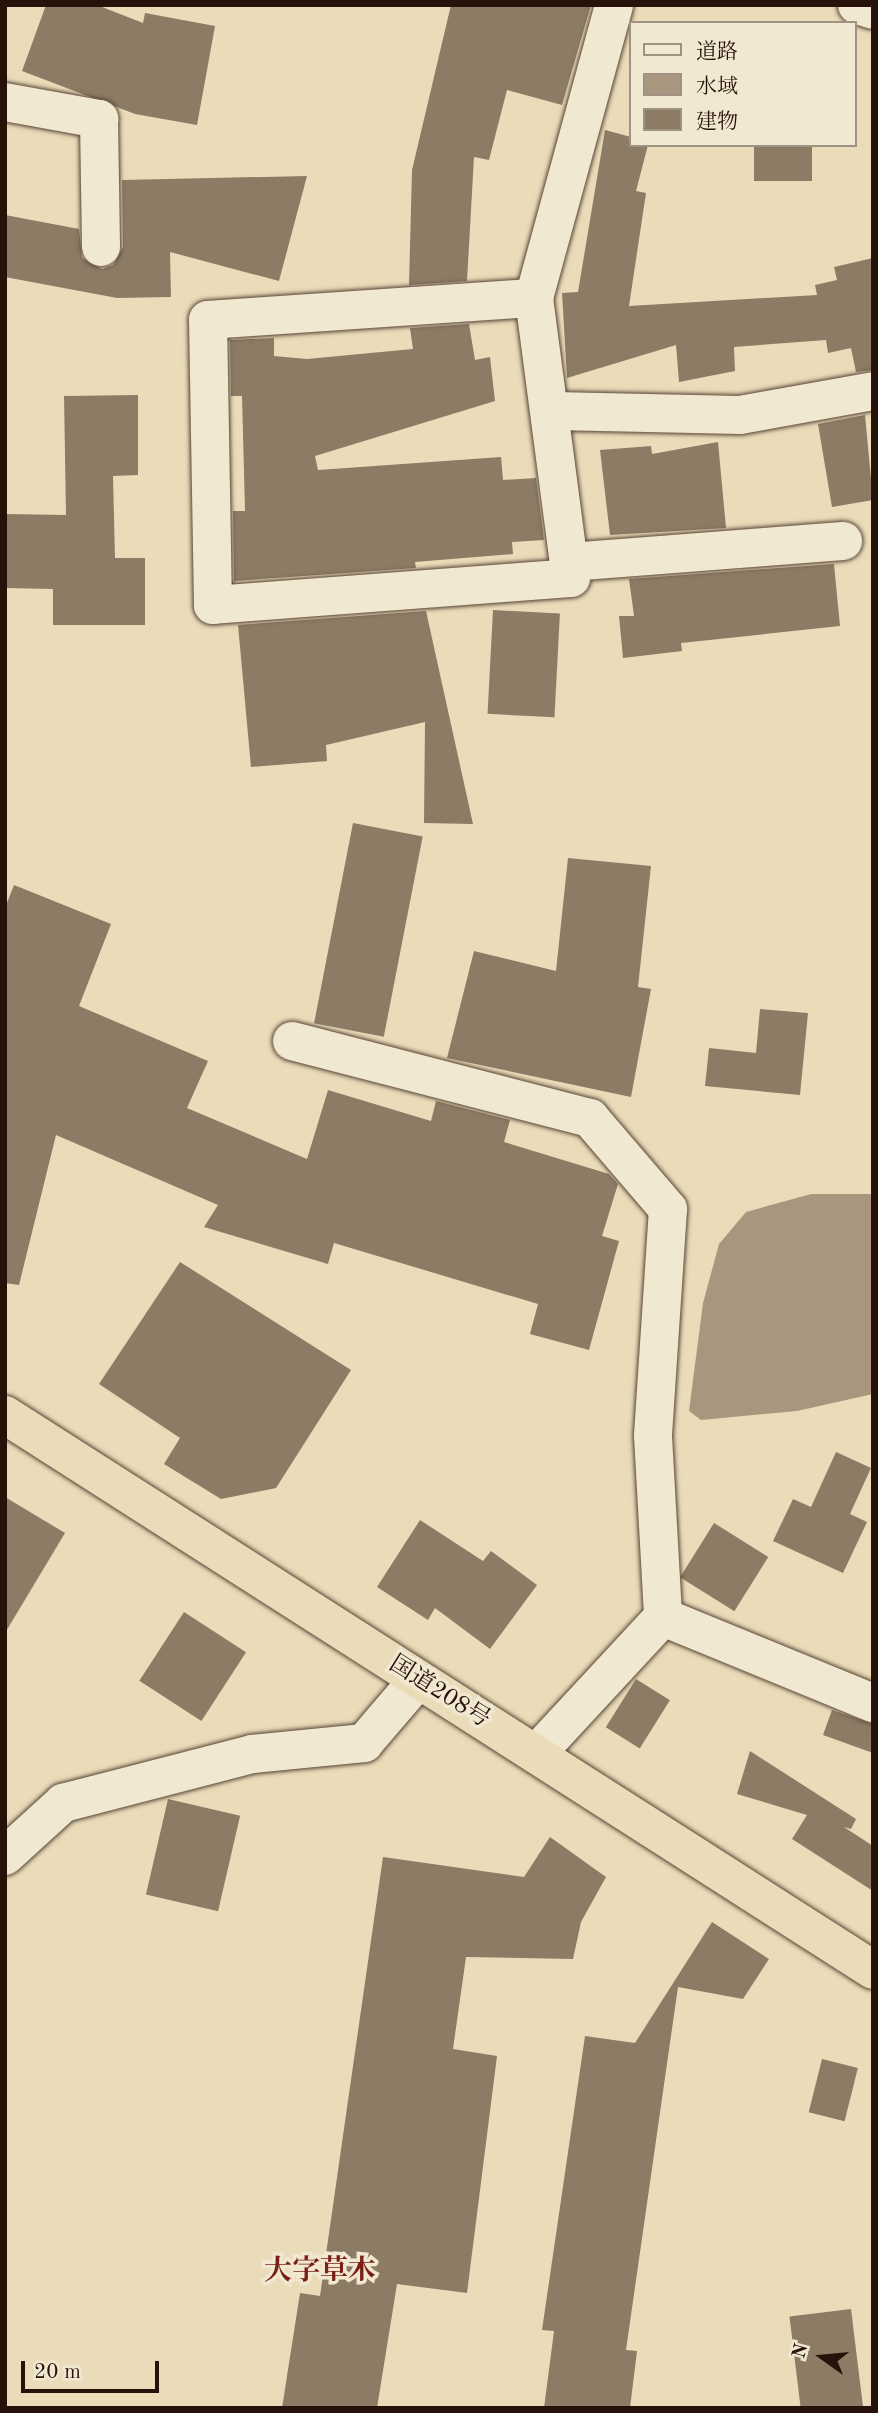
<!DOCTYPE html>
<meta charset="utf-8">
<style>
body{margin:0}
#map{position:relative;width:878px;height:2413px;overflow:hidden;background:#eadcb9;font-family:"Old Standard TT","Noto Serif JP",serif}
div>[style]{position:absolute}
[style*='--x']{left:calc(var(--x)*1px);top:calc(var(--y)*1px);width:calc(var(--w)*1px);rotate:calc(var(--a)*1deg)}
.water>*{inset:0;background:#a8977e}
.building>*{inset:0;background:#8c7b65;transform-origin:0 0}
.roads{filter:drop-shadow(0 0 2px #584436) drop-shadow(0 0 2px #584436)}
.minor>*{height:38px;margin:-19px;padding:0 19px;transform-origin:19px;border-radius:19px;background:#f1e8d2}
.highway>*{height:38px;margin:-19px;padding:0 19px;transform-origin:19px;border-radius:19px;background:#eadcb9}
span{translate:-50% -50%;white-space:nowrap;text-align:center;line-height:1.15;-webkit-text-stroke:7px #f1e8d2;paint-order:stroke}
.street-label{font-size:24px;color:#27120a}
.quarter-label{font-size:28px;color:#7a1f14;font-weight:700}
.frame{position:absolute;inset:0;border:7px solid #27120a;pointer-events:none}
.legend{position:absolute;left:629px;top:21px;width:228px;height:126px;box-sizing:border-box;background:#f1e8d2;border:2px solid #a09282;margin:0;padding:9px 12px;list-style:none;font-size:21px;color:#27120a}
.legend li{display:flex;align-items:center;gap:14px;height:35px}
.legend b{width:35px;border:2px solid #a09282}
.north{position:absolute;left:787px;top:2322px;width:70px;height:70px;-webkit-text-stroke:5px #f1e8d2;paint-order:stroke;rotate:285deg;font-size:19px;font-weight:700;line-height:28px;text-align:center;color:#27120a}
.north::after{content:'';display:block;margin:auto;width:24px;height:32px;background:#27120a;clip-path:polygon(50% 0,100% 100%,50% 72%,0 100%)}
.scale{position:absolute;left:21px;top:2361px;width:138px;height:32px;box-sizing:border-box;border:4px solid #27120a;border-top:0;padding-left:9px;font-size:21px;line-height:24px;white-space:nowrap;color:#27120a;-webkit-text-stroke:5px #f1e8d2;paint-order:stroke}
</style>
<div id="map">
<div class="water">
<i style="clip-path:polygon(811px 1194px,873px 1194px,873px 1394px,797px 1411px,701px 1420px,689px 1411px,703px 1303px,719px 1244px,746px 1212px)"></i>
</div>
<div class="building">
<i style="clip-path:polygon(46px 5px,97px 5px,143px 23px,145px 13px,215px 26px,197px 125px,135px 114px,22px 71px)"></i>
<i style="clip-path:polygon(451px 5px,591px 5px,562px 105px,507px 90px,489px 160px,474px 157px,467px 281px,409px 285px,412px 170px)"></i>
<i style="clip-path:polygon(605px 130px,631px 137px,631px 145px,648px 145px,636px 191px,646px 193px,629px 306px,817px 295px,815px 285px,837px 280px,834px 267px,873px 258px,873px 370px,856px 372px,851px 348px,828px 353px,826px 340px,734px 347px,735px 371px,679px 382px,676px 345px,567px 378px,562px 293px,578px 292px)"></i>
<i style="left:754px;top:145px;width:58px;height:36px"></i>
<i style="clip-path:polygon(307px 176px,279px 281px,170px 252px,171px 297px,117px 298px,5px 277px,5px 215px,79px 229px,82px 258px,102px 269px,113px 265px,123px 247px,122px 180px)"></i>
<i style="clip-path:polygon(469px 324px,475px 360px,490px 357px,495px 401px,315px 456px,318px 470px,501px 457px,503px 480px,536px 478px,544px 540px,512px 542px,513px 554px,415px 562px,416px 568px,234px 581px,233px 511px,245px 511px,242px 396px,231px 396px,230px 340px,274px 338px,274px 356px,307px 359px,413px 349px,410px 328px)"></i>
<i style="clip-path:polygon(138px 395px,138px 475px,113px 476px,115px 558px,145px 558px,145px 625px,53px 625px,53px 589px,5px 588px,5px 514px,66px 515px,64px 396px)"></i>
<i style="clip-path:polygon(865px 415px,873px 500px,832px 507px,818px 424px)"></i>
<i style="clip-path:polygon(718px 442px,726px 528px,610px 535px,600px 450px,651px 446px,652px 454px)"></i>
<i style="clip-path:polygon(834px 564px,840px 626px,681px 643px,682px 651px,623px 658px,619px 616px,634px 616px,629px 579px)"></i>
<i style="left:493px;top:610px;width:67px;height:104px;rotate:3deg"></i>
<i style="clip-path:polygon(426px 611px,473px 824px,424px 823px,425px 722px,326px 745px,327px 761px,251px 767px,238px 625px)"></i>
<i style="left:353px;top:823px;width:71px;height:204px;rotate:11deg"></i>
<i style="clip-path:polygon(568px 858px,651px 866px,638px 987px,651px 989px,631px 1097px,447px 1058px,474px 951px,556px 971px)"></i>
<i style="clip-path:polygon(14px 885px,111px 924px,79px 1006px,208px 1061px,187px 1108px,307px 1159px,328px 1090px,431px 1121px,436px 1101px,510px 1120px,504px 1142px,609px 1174px,618px 1184px,602px 1236px,619px 1241px,589px 1350px,530px 1334px,538px 1304px,334px 1243px,328px 1264px,204px 1227px,218px 1205px,56px 1135px,19px 1285px,5px 1283px,5px 908px)"></i>
<i style="clip-path:polygon(760px 1009px,808px 1013px,800px 1095px,705px 1086px,709px 1048px,756px 1053px)"></i>
<i style="clip-path:polygon(180px 1262px,351px 1370px,276px 1488px,221px 1499px,164px 1464px,180px 1438px,99px 1384px)"></i>
<i style="clip-path:polygon(836px 1452px,871px 1468px,850px 1514px,867px 1522px,843px 1573px,773px 1541px,793px 1499px,811px 1507px)"></i>
<i style="clip-path:polygon(5px 1497px,65px 1533px,5px 1633px)"></i>
<i style="clip-path:polygon(420px 1520px,483px 1561px,491px 1551px,537px 1585px,490px 1649px,435px 1608px,428px 1620px,377px 1587px)"></i>
<i style="left:714px;top:1523px;width:64px;height:64px;rotate:32deg"></i>
<i style="left:184px;top:1612px;width:74px;height:82px;rotate:33deg"></i>
<i style="left:636px;top:1679px;width:40px;height:57px;rotate:32deg"></i>
<i style="clip-path:polygon(832px 1710px,873px 1724px,873px 1753px,823px 1735px)"></i>
<i style="clip-path:polygon(750px 1751px,856px 1819px,851px 1829px,844px 1827px,873px 1846px,873px 1891px,792px 1839px,807px 1815px,737px 1794px)"></i>
<i style="left:168px;top:1799px;width:74px;height:98px;rotate:13deg"></i>
<i style="clip-path:polygon(550px 1837px,606px 1877px,581px 1922px,573px 1959px,466px 1957px,453px 2049px,497px 2056px,467px 2293px,397px 2284px,377px 2408px,282px 2408px,300px 2293px,320px 2296px,383px 1857px,524px 1877px)"></i>
<i style="clip-path:polygon(712px 1922px,769px 1959px,743px 1999px,678px 1987px,626px 2350px,637px 2351px,630px 2408px,544px 2408px,554px 2331px,542px 2330px,585px 2036px,635px 2043px)"></i>
<i style="left:822px;top:2059px;width:37px;height:55px;rotate:14deg"></i>
<i style="left:851px;top:2309px;width:100px;height:62px;rotate:83deg"></i>
</div>
<div class="roads">
<div class="minor">
<i style="--x:857;--y:5;--w:17;--a:17"></i>
<i style="--x:5;--y:102;--w:96;--a:10.3"></i>
<i style="--x:99;--y:119;--w:128;--a:89.1"></i>
<i style="--x:534;--y:298;--w:282;--a:82.5"></i>
<i style="--x:571;--y:578;--w:359;--a:175.7"></i>
<i style="--x:213;--y:605;--w:285;--a:-91"></i>
<i style="--x:208;--y:320;--w:327;--a:-3.9"></i>
<i style="--x:534;--y:298;--w:304;--a:-74.7"></i>
<i style="--x:554;--y:411;--w:186;--a:1.2"></i>
<i style="--x:740;--y:415;--w:135;--a:-10.2"></i>
<i style="--x:569;--y:562;--w:275;--a:-4.4"></i>
<i style="--x:292;--y:1041;--w:308;--a:14.5"></i>
<i style="--x:590;--y:1118;--w:120;--a:49.4"></i>
<i style="--x:668;--y:1209;--w:227;--a:93.8"></i>
<i style="--x:653;--y:1436;--w:181;--a:86.8"></i>
<i style="--x:663;--y:1617;--w:227;--a:22.3"></i>
<i style="--x:536;--y:1754;--w:187;--a:-47.2"></i>
<i style="--x:5;--y:1856;--w:79;--a:-42.4"></i>
<i style="--x:63;--y:1803;--w:195;--a:-14.5"></i>
<i style="--x:252;--y:1754;--w:113;--a:-5.6"></i>
<i style="--x:364;--y:1743;--w:83;--a:-49.4"></i>
</div>
<div class="highway">
<i style="--x:5;--y:1415;--w:1030;--a:32.59"></i>
</div>
</div>
<div class="street-label">
<span style="left:439px;top:1693px;rotate:32deg">国道208号</span>
</div>
<div class="quarter-label">
<span style="left:320px;top:2272px">大字草木</span>
</div>
<div class="frame"></div>
<ul class="legend">
<li><b style="height:9px;background:#f1e8d2"></b>道路</li>
<li><b style="height:19px;background:#a8977e"></b>水域</li>
<li><b style="height:19px;background:#8c7b65"></b>建物</li>
</ul>
<div class="north">N</div>
<div class="scale">20 m</div>
</div>
